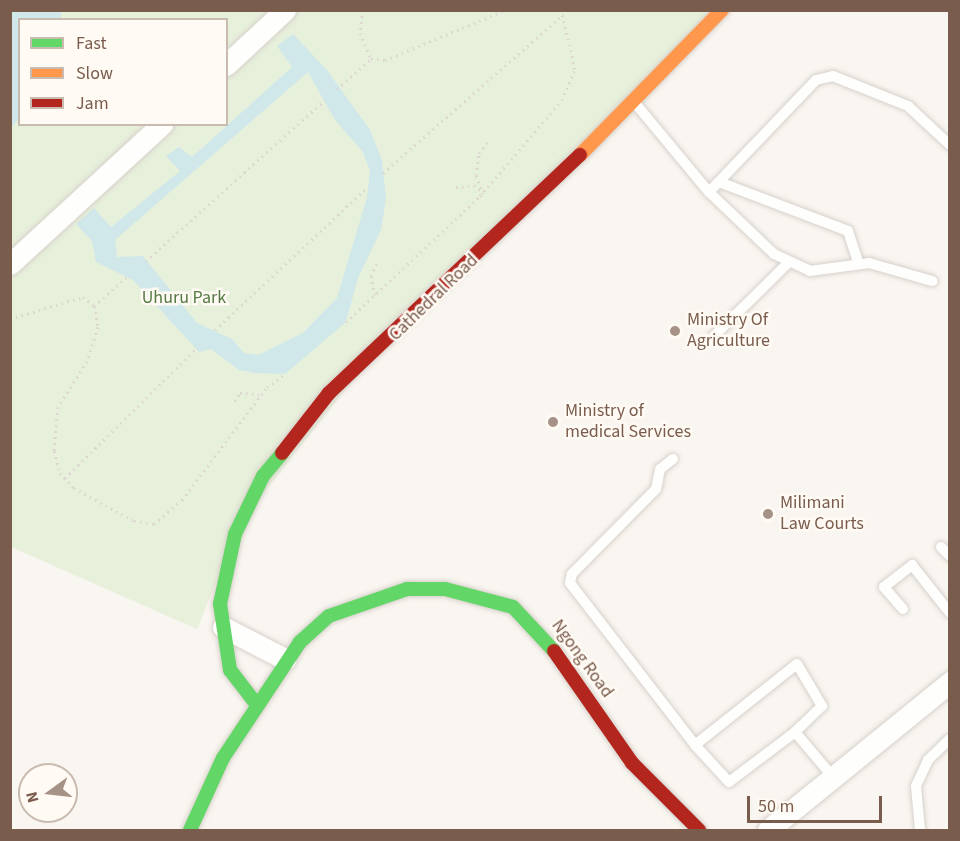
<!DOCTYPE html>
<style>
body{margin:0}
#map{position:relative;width:960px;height:841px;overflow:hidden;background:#f9f5f0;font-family:"Source Sans 3",sans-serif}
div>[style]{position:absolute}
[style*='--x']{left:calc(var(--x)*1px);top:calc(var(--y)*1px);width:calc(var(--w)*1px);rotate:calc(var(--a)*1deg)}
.green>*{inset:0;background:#e7f0db}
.water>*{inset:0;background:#d0e8ea}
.path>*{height:3px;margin-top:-1.5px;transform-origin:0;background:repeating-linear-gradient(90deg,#dcd5d0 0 1.5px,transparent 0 6px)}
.roads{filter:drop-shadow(0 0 2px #d7d1cb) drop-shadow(0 0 2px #d7d1cb)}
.lane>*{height:10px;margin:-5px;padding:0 5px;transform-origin:5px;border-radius:5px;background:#fefefd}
.street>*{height:21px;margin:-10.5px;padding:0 10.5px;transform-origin:10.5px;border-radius:10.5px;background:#fefefd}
.fast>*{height:14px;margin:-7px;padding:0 7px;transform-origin:7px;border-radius:7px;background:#63d668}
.slow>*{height:14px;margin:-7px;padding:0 7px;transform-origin:7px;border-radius:7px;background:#ff974d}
.jam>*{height:14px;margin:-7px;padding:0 7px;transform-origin:7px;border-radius:7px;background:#b3261e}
.dots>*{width:16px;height:16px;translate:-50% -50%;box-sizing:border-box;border:3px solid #fffaf3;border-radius:50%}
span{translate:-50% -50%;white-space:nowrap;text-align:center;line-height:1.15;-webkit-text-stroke:5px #fffaf3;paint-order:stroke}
.park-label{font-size:18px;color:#537a41}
.street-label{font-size:18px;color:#7a5c4d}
.poi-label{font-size:18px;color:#7a5c4d}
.left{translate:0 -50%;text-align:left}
.frame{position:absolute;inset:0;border:12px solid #7a5c4d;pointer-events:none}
.legend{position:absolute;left:18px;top:18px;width:210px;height:108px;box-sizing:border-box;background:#fffaf3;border:2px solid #cabbb1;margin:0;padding:8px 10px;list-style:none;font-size:18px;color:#7a5c4d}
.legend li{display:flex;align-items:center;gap:12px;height:30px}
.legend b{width:30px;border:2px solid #cabbb1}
.north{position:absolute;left:18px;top:763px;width:60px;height:60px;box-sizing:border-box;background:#fffaf3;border:2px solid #cabbb1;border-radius:50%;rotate:255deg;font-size:16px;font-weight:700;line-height:24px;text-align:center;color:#7a5c4d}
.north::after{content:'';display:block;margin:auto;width:21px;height:27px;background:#a69286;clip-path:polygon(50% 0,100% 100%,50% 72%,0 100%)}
.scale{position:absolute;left:747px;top:796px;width:135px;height:27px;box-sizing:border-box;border:3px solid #7a5c4d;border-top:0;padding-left:8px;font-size:18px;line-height:21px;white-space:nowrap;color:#7a5c4d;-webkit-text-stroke:4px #fffaf3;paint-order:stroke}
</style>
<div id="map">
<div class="green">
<i style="clip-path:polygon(evenodd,11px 11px,722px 11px,373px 355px,241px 521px,197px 629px,11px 547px,11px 11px,20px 20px,226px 20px,226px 124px,20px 124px,20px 20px)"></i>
</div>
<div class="water">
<i style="clip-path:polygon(11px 10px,61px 11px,61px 19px,20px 20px,19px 119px,11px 128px)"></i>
<i style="clip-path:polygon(evenodd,293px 34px,327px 70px,370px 130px,382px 160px,386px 199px,381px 230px,358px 278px,346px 322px,285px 374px,255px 373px,239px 370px,211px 349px,199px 352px,133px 280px,96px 262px,92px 241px,76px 224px,94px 208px,111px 227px,180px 171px,166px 156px,179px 147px,192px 157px,292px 67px,277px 46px,293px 34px,308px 72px,335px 120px,363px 152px,370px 171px,367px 197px,337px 298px,303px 333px,258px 355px,244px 353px,232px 339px,197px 323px,143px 256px,117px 257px,115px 240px,308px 72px)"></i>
</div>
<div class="path">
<i style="--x:363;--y:10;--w:23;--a:97"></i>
<i style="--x:360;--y:33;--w:28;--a:67"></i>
<i style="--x:371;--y:59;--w:14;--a:4"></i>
<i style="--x:385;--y:60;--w:130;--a:-22.6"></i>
<i style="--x:337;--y:89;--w:45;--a:-41.4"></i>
<i style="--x:383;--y:173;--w:240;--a:-41.3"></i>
<i style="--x:456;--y:187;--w:18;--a:-6"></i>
<i style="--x:474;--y:185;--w:11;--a:41"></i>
<i style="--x:483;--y:194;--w:20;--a:-110"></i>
<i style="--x:476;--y:175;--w:22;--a:-82"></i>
<i style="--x:479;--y:153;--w:18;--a:-52"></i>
<i style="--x:146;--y:261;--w:239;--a:-42"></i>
<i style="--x:375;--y:295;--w:19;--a:-102"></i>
<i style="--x:371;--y:276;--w:14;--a:-65"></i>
<i style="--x:94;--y:306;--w:43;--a:-41.2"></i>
<i style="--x:10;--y:319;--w:76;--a:-16.8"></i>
<i style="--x:83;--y:297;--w:14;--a:39"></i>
<i style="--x:94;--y:306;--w:21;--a:79"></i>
<i style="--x:98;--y:327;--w:36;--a:108"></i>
<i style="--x:87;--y:361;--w:54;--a:122.2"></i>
<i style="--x:58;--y:407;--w:44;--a:95.2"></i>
<i style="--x:54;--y:451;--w:23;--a:75"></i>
<i style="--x:60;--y:473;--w:21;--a:47"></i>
<i style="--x:74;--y:488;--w:68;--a:28.8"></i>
<i style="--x:134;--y:521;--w:20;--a:9"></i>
<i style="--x:154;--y:524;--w:37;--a:-41"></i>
<i style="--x:182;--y:500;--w:141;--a:-53"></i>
<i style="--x:267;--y:387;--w:22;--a:-36"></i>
<i style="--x:346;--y:322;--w:184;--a:-43.2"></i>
<i style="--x:480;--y:196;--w:126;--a:-49.5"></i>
<i style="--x:562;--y:100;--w:34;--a:-67"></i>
<i style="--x:575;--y:69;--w:61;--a:-103.3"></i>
<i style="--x:215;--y:330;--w:209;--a:-43.1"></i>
<i style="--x:235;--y:401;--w:9;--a:-58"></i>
<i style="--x:240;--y:393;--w:23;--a:5"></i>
<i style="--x:65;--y:478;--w:182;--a:-44.6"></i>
</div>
<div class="roads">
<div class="lane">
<i style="--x:635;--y:103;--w:116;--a:50.3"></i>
<i style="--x:709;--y:192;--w:90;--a:43.6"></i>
<i style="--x:774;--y:254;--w:40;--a:25"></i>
<i style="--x:810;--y:271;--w:60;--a:-7.7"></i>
<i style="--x:869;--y:263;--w:66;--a:15.9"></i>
<i style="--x:719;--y:182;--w:138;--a:20.8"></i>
<i style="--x:848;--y:231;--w:33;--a:72"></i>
<i style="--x:709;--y:192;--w:155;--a:-46.3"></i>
<i style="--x:816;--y:80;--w:17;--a:-13"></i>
<i style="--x:833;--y:76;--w:81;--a:21.8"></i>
<i style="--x:908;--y:106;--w:57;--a:42.9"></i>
<i style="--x:714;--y:336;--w:104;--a:-44.6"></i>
<i style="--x:673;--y:459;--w:16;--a:142"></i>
<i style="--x:660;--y:469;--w:20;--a:101"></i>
<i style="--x:656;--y:489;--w:120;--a:134.7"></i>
<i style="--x:572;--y:574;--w:9;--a:103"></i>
<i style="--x:570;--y:583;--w:205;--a:52.3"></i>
<i style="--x:695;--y:745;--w:130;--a:-38.5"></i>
<i style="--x:797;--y:664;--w:49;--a:59.2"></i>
<i style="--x:822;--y:706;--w:37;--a:136"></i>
<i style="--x:795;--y:732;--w:59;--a:49.8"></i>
<i style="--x:941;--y:547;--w:13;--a:45"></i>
<i style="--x:903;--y:609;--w:29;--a:-131"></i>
<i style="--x:884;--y:587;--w:36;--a:-38"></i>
<i style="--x:912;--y:565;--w:61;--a:51.6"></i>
<i style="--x:695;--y:745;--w:50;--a:47.4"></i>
<i style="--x:729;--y:782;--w:83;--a:-37.1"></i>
<i style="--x:920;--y:830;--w:44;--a:-95.2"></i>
<i style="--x:916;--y:786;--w:29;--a:-65"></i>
<i style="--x:928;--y:760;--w:30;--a:-44"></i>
</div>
<div class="street">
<i style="--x:226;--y:65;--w:81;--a:-43"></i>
<i style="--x:10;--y:264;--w:207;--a:-42.6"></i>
<i style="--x:223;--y:627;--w:70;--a:27.3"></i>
<i style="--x:768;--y:830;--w:235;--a:-39.1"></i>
</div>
<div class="fast">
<i style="--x:257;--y:705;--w:44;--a:-127.6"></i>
<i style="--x:230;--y:670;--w:67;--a:-98.6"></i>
<i style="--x:220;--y:604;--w:72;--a:-77.9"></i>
<i style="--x:235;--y:534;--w:64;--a:-64.2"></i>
<i style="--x:263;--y:476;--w:30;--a:-50"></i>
<i style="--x:190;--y:830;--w:79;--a:-65.4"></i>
<i style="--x:223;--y:758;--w:139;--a:-56.4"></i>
<i style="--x:300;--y:642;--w:39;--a:-42"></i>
<i style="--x:329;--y:616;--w:83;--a:-19.1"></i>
<i style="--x:407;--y:589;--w:38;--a:0"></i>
<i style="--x:445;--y:589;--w:70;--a:14.8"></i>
<i style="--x:513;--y:607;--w:60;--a:47"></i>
</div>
<div class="slow">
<i style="--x:580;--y:155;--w:203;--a:-45.6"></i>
</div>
<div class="jam">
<i style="--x:282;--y:453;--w:76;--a:-51.9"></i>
<i style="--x:329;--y:393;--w:346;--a:-43.5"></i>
<i style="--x:554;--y:651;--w:136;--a:55.1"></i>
<i style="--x:632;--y:763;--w:95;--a:45"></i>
</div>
</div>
<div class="dots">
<i style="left:675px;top:331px;background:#a69286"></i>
<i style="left:553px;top:422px;background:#a69286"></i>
<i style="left:768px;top:514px;background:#a69286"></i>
</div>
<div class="park-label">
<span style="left:184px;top:298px">Uhuru Park</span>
</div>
<div class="street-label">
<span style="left:434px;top:298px;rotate:-44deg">Cathedral Road</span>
<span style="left:582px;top:659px;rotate:54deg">Ngong Road</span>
</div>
<div class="poi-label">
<span class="left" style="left:687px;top:331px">Ministry Of<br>Agriculture</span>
<span class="left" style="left:565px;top:422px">Ministry of<br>medical Services</span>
<span class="left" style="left:780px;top:514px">Milimani<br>Law Courts</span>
</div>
<div class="frame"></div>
<ul class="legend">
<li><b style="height:8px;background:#63d668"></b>Fast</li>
<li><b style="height:8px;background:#ff974d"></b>Slow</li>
<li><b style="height:8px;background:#b3261e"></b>Jam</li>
</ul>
<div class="north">N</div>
<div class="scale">50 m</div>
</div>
